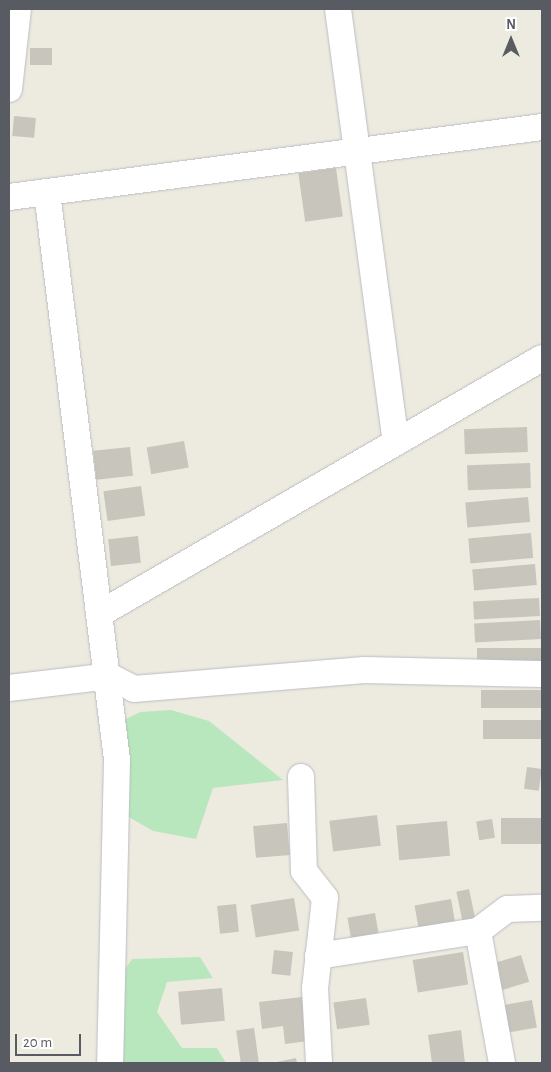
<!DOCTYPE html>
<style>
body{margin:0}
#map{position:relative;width:551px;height:1072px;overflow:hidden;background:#edebdf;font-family:"Alegreya Sans",sans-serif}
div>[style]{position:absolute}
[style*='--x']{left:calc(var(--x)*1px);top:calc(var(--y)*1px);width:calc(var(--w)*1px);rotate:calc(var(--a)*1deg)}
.green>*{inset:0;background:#b9e7bd}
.building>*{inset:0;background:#c8c5bc;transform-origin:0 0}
.roads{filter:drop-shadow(0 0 1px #babcc2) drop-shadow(0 0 1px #babcc2)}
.minor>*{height:26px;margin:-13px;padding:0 13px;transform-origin:13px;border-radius:13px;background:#fff}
span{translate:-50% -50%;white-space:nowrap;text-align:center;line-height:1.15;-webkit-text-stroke:4px #fff;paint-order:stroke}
.frame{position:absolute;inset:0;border:10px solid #585c62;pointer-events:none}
.north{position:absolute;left:486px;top:15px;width:50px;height:50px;-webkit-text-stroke:4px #fff;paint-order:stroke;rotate:0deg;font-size:14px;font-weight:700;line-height:20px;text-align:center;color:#585c62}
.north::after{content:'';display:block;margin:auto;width:18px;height:22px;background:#585c62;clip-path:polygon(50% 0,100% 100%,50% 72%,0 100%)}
.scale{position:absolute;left:15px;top:1034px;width:66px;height:22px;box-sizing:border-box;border:2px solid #585c62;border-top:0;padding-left:6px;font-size:15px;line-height:18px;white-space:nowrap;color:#585c62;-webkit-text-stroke:4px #fff;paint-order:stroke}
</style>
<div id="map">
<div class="green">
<i style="clip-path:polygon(171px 710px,209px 721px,283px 780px,213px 788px,196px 839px,153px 831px,115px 809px,114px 725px,140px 712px)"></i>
<i style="clip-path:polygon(200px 957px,213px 978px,167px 982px,157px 1012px,182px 1048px,217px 1048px,226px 1063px,109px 1063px,112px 988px,132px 959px)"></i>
</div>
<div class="building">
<i style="left:30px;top:48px;width:22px;height:17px"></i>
<i style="left:14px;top:116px;width:22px;height:20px;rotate:5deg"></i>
<i style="left:336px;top:168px;width:49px;height:38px;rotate:82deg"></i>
<i style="left:527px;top:427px;width:25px;height:63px;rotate:88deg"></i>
<i style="left:184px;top:441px;width:27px;height:38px;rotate:80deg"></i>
<i style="left:130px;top:447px;width:29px;height:37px;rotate:84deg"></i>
<i style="left:530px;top:463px;width:25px;height:63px;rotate:88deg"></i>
<i style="left:141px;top:486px;width:30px;height:38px;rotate:82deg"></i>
<i style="left:528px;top:497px;width:25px;height:63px;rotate:85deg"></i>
<i style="left:531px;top:533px;width:25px;height:63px;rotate:85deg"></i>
<i style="left:138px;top:536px;width:27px;height:30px;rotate:84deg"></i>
<i style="left:535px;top:564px;width:21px;height:63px;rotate:85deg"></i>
<i style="left:539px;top:598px;width:18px;height:66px;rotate:87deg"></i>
<i style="left:540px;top:620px;width:19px;height:66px;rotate:87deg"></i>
<i style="left:542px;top:648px;width:18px;height:65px;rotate:90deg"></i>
<i style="left:542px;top:690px;width:18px;height:61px;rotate:90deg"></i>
<i style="left:542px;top:720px;width:19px;height:59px;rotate:90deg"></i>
<i style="left:527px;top:767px;width:15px;height:22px;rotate:8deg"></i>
<i style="left:377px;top:815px;width:31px;height:48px;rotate:83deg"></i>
<i style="left:542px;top:818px;width:26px;height:41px;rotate:90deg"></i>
<i style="left:492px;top:819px;width:19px;height:16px;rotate:81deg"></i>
<i style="left:447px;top:821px;width:35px;height:51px;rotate:85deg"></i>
<i style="left:287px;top:823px;width:32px;height:34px;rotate:85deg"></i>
<i style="left:469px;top:889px;width:33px;height:13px;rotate:78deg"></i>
<i style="left:294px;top:898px;width:33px;height:44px;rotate:81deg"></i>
<i style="left:451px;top:899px;width:23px;height:37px;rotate:80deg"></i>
<i style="left:236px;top:904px;width:28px;height:19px;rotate:84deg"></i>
<i style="left:375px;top:913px;width:22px;height:28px;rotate:80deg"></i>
<i style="left:274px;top:950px;width:19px;height:24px;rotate:6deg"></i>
<i style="left:463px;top:952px;width:33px;height:51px;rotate:81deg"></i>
<i style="left:521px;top:955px;width:28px;height:31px;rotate:73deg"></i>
<i style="left:222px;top:988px;width:33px;height:44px;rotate:85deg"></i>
<i style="clip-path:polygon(302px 997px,308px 1041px,285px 1044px,283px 1026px,262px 1029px,259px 1002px)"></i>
<i style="left:366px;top:998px;width:27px;height:33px;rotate:82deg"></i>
<i style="left:532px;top:1000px;width:28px;height:29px;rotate:80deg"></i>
<i style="left:254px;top:1028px;width:35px;height:18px;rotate:82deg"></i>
<i style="clip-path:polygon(461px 1030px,465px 1063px,432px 1063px,428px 1035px)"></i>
<i style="clip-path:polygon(296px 1058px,297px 1063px,277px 1063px,277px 1062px)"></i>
</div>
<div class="roads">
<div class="minor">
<i style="--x:338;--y:9;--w:437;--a:82.4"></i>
<i style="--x:9;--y:89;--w:81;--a:-83.6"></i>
<i style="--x:47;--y:192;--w:572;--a:82.97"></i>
<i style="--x:117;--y:760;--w:303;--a:91.3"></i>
<i style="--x:9;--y:197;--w:538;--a:-7.48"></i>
<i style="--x:101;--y:613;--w:509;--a:-30.04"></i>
<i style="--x:9;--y:688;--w:101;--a:-6.8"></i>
<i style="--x:109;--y:676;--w:28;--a:27"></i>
<i style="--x:134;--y:689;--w:231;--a:-4.7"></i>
<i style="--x:364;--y:670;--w:178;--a:1.3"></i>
<i style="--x:301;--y:777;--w:94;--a:88.2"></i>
<i style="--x:304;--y:871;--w:34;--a:52"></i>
<i style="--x:325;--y:898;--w:91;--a:96.3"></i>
<i style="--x:315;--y:988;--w:75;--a:86.9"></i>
<i style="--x:478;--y:931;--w:36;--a:-37"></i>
<i style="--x:507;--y:909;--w:35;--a:-2"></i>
<i style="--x:318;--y:956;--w:162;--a:-8.9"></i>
<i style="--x:478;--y:931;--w:134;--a:79.7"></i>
</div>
</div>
<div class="frame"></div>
<div class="north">N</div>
<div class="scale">20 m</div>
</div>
